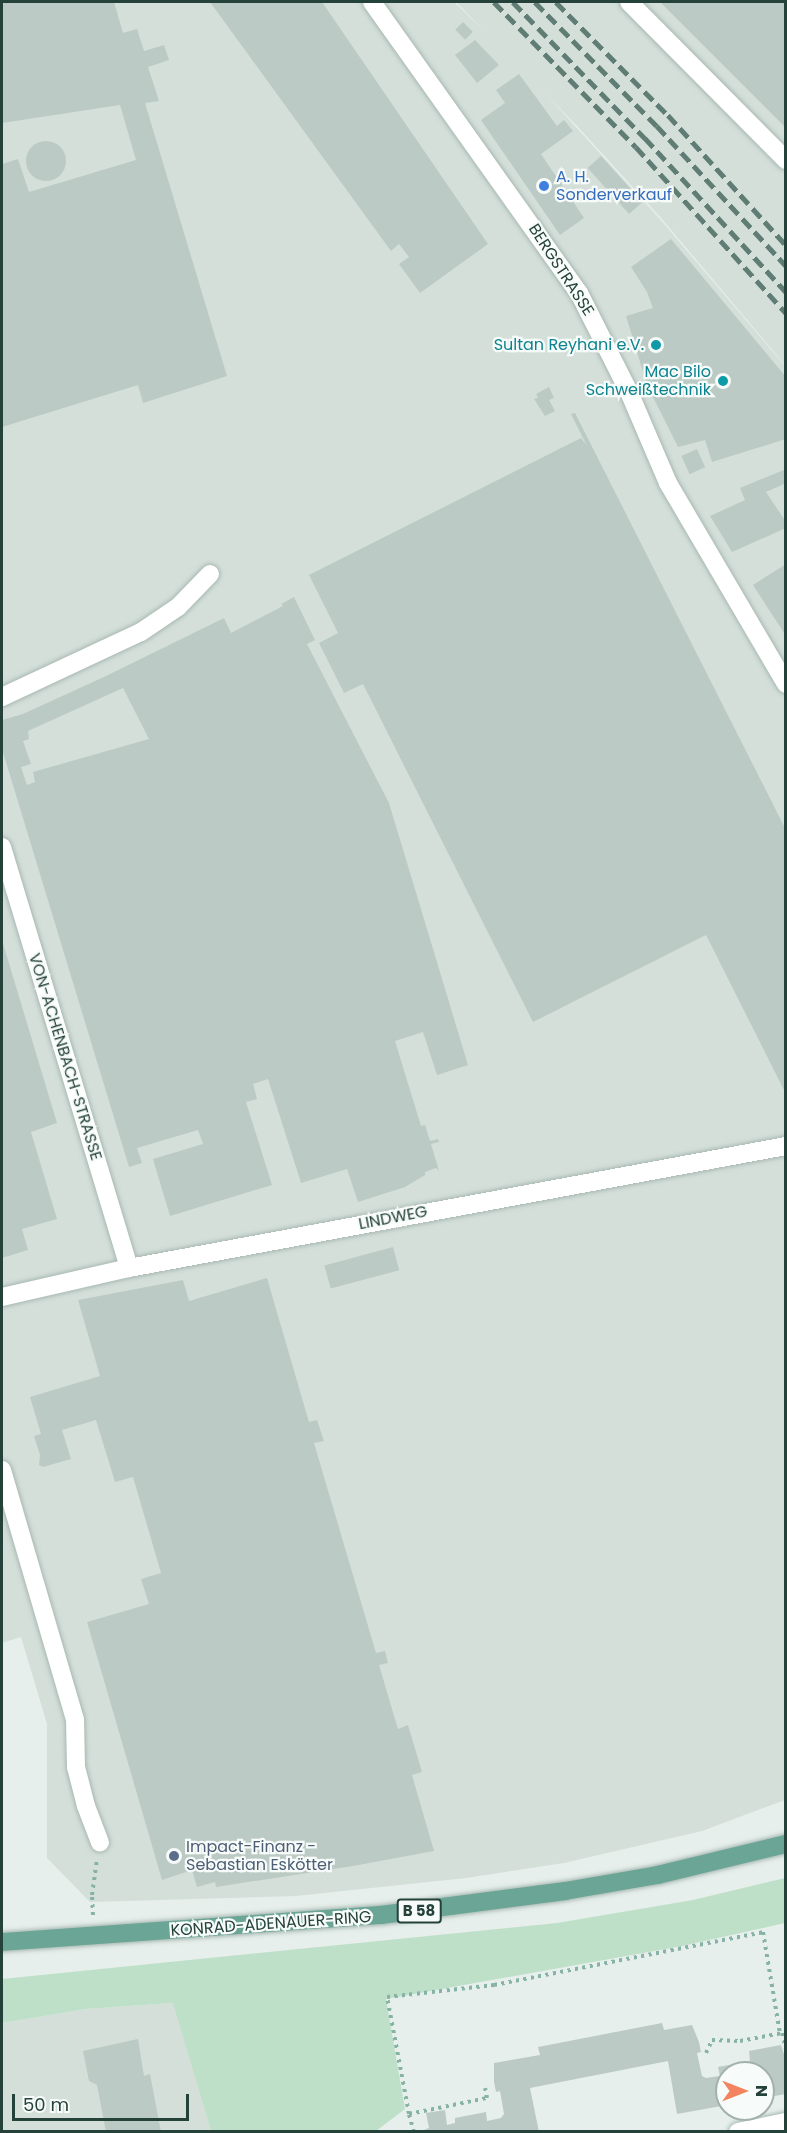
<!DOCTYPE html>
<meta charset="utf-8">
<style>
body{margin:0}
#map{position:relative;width:787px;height:2133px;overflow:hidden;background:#e6efeb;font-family:Poppins,sans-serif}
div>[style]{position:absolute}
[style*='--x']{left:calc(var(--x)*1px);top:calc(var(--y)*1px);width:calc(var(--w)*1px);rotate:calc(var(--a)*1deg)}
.built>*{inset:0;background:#d4dfda}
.green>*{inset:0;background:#bfe0c8}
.building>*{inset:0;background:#bbcac4;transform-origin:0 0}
.round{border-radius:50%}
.path>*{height:4px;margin-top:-2px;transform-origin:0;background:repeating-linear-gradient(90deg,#86b3a5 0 3px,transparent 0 7.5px)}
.roads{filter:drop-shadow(0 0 2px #a8b8b2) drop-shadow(0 0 2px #a8b8b2)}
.minor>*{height:18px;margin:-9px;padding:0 9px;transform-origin:9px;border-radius:9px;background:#fff}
.major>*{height:18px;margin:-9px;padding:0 9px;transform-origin:9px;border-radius:9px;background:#6aa596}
.rail>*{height:4.5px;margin-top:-2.25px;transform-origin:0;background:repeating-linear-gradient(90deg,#5f7d75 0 12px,transparent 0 18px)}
.dots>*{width:16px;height:16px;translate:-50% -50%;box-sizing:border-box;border:3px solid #f7fbf9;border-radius:50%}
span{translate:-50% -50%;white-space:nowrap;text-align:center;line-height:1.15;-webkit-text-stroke:4.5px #f7fbf9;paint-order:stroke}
.shield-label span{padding:2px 4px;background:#f7fbf9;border:2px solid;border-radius:4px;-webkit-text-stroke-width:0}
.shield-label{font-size:15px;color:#24423a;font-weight:700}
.shop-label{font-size:16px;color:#366cbe}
.left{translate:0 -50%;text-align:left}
.street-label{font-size:16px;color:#24423a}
.culture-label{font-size:16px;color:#0d838f}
.right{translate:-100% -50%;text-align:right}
.service-label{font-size:16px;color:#4e5e75}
.frame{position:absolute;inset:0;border:3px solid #24423a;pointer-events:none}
.north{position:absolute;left:715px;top:2061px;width:60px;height:60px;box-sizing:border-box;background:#f7fbf9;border:2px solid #a3b1ad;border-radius:50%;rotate:90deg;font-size:16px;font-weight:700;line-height:24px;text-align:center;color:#24423a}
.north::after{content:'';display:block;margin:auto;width:21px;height:27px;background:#f4845f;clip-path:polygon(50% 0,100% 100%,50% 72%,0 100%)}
.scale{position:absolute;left:12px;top:2094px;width:177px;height:27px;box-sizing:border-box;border:3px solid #24423a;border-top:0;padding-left:8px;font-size:18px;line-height:21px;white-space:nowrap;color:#24423a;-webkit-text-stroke:4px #f7fbf9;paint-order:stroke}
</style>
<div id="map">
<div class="built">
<i style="clip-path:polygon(2px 2px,454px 2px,513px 58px,660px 219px,785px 366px,785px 1800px,702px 1831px,564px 1863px,466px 1878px,296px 1896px,90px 1902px,47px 1858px,47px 1724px,21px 1637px,2px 1643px)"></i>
<i style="clip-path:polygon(456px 2px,785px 2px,785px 365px,661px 218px,577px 126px)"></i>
<i style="clip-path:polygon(174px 2003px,211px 2131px,2px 2132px,2px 2023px,86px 2009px)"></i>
</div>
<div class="green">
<i style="clip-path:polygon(785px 1878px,785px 1923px,682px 1946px,386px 1999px,405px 2109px,376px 2131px,211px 2131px,173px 2003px,86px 2009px,2px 2023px,2px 1979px,557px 1923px,693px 1900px)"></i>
</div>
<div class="building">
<i style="clip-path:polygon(2px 2px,114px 2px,123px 33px,137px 29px,144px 51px,164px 45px,169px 60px,148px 67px,159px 101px,145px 103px,227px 376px,143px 403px,138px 385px,2px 427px,2px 164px,18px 159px,29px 192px,136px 160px,120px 105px,2px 123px)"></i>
<i style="clip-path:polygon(210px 2px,322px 2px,488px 244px,420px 293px,399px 264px,409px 257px,399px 244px,391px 251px)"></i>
<i style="clip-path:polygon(660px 2px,786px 2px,786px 128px)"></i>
<i style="left:463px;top:22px;width:14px;height:11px;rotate:45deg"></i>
<i style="clip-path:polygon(475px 40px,499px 65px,477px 83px,455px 55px)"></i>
<i style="clip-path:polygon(519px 74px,557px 126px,564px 120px,573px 131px,541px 154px,584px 218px,560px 235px,481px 120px,505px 103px,496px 90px)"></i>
<i class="round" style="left:26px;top:141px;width:40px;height:40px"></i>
<i style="left:601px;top:156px;width:62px;height:18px;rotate:48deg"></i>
<i style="clip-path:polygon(671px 239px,786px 377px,786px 439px,712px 462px,705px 440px,678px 447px,647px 385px,626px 316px,653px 308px,647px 292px,631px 267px)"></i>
<i style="clip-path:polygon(549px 387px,554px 398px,549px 400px,555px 411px,545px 416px,534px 399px,538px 398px,536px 394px)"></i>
<i style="clip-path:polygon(575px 413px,786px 830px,786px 1094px,706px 935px,533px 1022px,363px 684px,344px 693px,319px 643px,338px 633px,309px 575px,581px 438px,587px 446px,571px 414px)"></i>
<i style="left:697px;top:449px;width:20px;height:17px;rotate:66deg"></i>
<i style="clip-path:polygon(786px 469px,786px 483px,766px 492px,786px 522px,786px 528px,732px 552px,710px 516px,745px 500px,740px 488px)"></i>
<i style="clip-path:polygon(786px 564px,786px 636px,753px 585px)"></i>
<i style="clip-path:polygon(evenodd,294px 597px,315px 640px,307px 644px,389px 803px,468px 1065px,437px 1075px,423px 1032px,395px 1041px,421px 1126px,425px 1125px,430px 1141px,438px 1139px,439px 1142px,431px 1144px,439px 1171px,436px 1168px,425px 1172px,425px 1175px,405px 1187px,358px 1202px,347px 1169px,301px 1183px,268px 1079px,253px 1084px,257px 1099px,246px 1102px,272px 1185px,170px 1216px,153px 1159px,203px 1144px,198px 1130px,137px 1148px,142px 1163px,129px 1167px,2px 749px,2px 720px,23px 714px,106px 676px,224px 618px,231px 633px,283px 606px,281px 604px,294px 597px,123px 688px,149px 739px,33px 772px,35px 782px,27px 785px,21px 767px,31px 764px,23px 741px,29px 739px,28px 731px,123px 688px)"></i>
<i style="clip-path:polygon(2px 940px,57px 1123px,31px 1132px,57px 1219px,22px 1229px,28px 1250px,2px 1258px)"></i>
<i style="left:393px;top:1247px;width:24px;height:71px;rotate:75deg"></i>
<i style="clip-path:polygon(267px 1278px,309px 1422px,317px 1420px,324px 1441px,314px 1443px,376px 1653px,385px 1651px,388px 1663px,379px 1665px,398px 1729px,408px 1725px,422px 1772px,412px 1775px,434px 1851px,353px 1866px,216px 1887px,215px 1882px,197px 1887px,192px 1870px,162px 1880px,87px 1622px,149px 1604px,141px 1579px,161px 1573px,133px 1477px,115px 1482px,96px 1420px,62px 1430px,71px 1459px,43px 1467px,39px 1465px,40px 1455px,34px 1436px,41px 1434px,30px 1397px,100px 1376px,78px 1300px,183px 1280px,189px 1301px)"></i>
<i style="clip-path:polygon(662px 2023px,664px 2030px,692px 2025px,699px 2042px,701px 2052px,697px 2053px,702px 2076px,706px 2078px,720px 2076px,718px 2067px,750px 2061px,749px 2051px,781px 2045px,786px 2060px,786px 2094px,763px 2098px,763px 2073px,727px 2073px,727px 2105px,677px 2114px,668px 2061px,530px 2088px,539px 2132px,419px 2132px,429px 2128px,426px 2113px,445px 2110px,447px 2125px,455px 2123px,455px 2127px,455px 2118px,486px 2112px,487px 2121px,501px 2118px,504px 2114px,500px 2091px,496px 2092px,494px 2082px,494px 2063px,540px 2055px,538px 2047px)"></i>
<i style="clip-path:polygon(138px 2039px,144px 2076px,150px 2074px,161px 2132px,106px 2132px,97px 2085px,89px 2081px,83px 2051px)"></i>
</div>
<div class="path">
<i style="--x:93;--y:1915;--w:20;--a:-93"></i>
<i style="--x:92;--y:1895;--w:35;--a:-82"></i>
<i style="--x:706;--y:2053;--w:14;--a:-65"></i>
<i style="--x:712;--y:2040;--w:28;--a:2"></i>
<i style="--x:740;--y:2041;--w:43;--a:-10.8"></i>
<i style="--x:782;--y:2033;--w:16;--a:76"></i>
<i style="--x:409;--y:2114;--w:119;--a:-100.6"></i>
<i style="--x:387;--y:1997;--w:108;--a:-6.4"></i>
<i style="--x:494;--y:1985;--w:274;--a:-11.1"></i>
<i style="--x:763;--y:1932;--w:103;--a:80.5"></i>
<i style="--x:414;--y:2132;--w:19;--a:-106"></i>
<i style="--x:409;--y:2114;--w:80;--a:-11.6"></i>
<i style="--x:487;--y:2098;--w:10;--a:-101"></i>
</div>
<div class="roads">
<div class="minor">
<i style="--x:372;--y:2;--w:357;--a:54.6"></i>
<i style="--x:579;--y:293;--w:111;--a:63.2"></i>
<i style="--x:629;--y:392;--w:99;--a:66.8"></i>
<i style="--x:668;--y:483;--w:233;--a:59.6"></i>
<i style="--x:629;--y:2;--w:223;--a:45.2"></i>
<i style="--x:2;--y:697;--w:153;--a:-25.1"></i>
<i style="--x:141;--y:632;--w:45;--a:-34"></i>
<i style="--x:178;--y:607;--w:46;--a:-45.9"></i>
<i style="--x:2;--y:847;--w:440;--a:73.2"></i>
<i style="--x:2;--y:1297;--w:130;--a:-12.9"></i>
<i style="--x:129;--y:1268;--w:668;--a:-10.52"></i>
<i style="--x:2;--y:1470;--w:259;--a:73.7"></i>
<i style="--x:75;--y:1719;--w:48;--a:88.8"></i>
<i style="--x:76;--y:1767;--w:40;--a:75.6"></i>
<i style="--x:86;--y:1806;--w:39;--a:69"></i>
<i style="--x:738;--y:2132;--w:49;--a:-11.8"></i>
</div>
<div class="major">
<i style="--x:2;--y:1942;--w:380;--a:-4.1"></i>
<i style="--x:381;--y:1915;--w:186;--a:-7.4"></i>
<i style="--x:565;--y:1891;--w:94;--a:-9.8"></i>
<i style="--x:658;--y:1875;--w:132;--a:-13.6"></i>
</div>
</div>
<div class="rail">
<i style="--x:494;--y:2;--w:203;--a:45.6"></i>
<i style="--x:636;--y:147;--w:224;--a:47.9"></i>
<i style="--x:513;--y:2;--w:190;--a:45.9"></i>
<i style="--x:645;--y:138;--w:209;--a:47.5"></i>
<i style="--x:535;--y:2;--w:174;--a:45.5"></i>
<i style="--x:657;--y:126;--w:190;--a:47.3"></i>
<i style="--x:556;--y:2;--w:159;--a:45.3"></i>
<i style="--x:668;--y:115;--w:176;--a:47.8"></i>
</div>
<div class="dots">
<i style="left:544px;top:186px;background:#3f7fe0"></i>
<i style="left:656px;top:345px;background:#0f9aa8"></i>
<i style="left:723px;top:381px;background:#0f9aa8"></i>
<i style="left:174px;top:1856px;background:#5c6f8a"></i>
</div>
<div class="shield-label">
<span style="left:419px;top:1911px">B 58</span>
</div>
<div class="shop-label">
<span class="left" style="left:556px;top:186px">A. H.<br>Sonderverkauf</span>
</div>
<div class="street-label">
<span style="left:561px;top:270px;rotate:57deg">BERGSTRASSE</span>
<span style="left:65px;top:1057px;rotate:73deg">VON-ACHENBACH-STRASSE</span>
<span style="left:393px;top:1218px;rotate:-11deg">LINDWEG</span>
<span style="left:271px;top:1924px;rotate:-4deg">KONRAD-ADENAUER-RING</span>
</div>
<div class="culture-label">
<span class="right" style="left:644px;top:345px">Sultan Reyhani e.V.</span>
<span class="right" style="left:711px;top:381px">Mac Bilo<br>Schweißtechnik</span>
</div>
<div class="service-label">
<span class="left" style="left:186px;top:1856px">Impact-Finanz -<br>Sebastian Eskötter</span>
</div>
<div class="frame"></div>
<div class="north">N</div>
<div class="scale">50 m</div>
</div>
